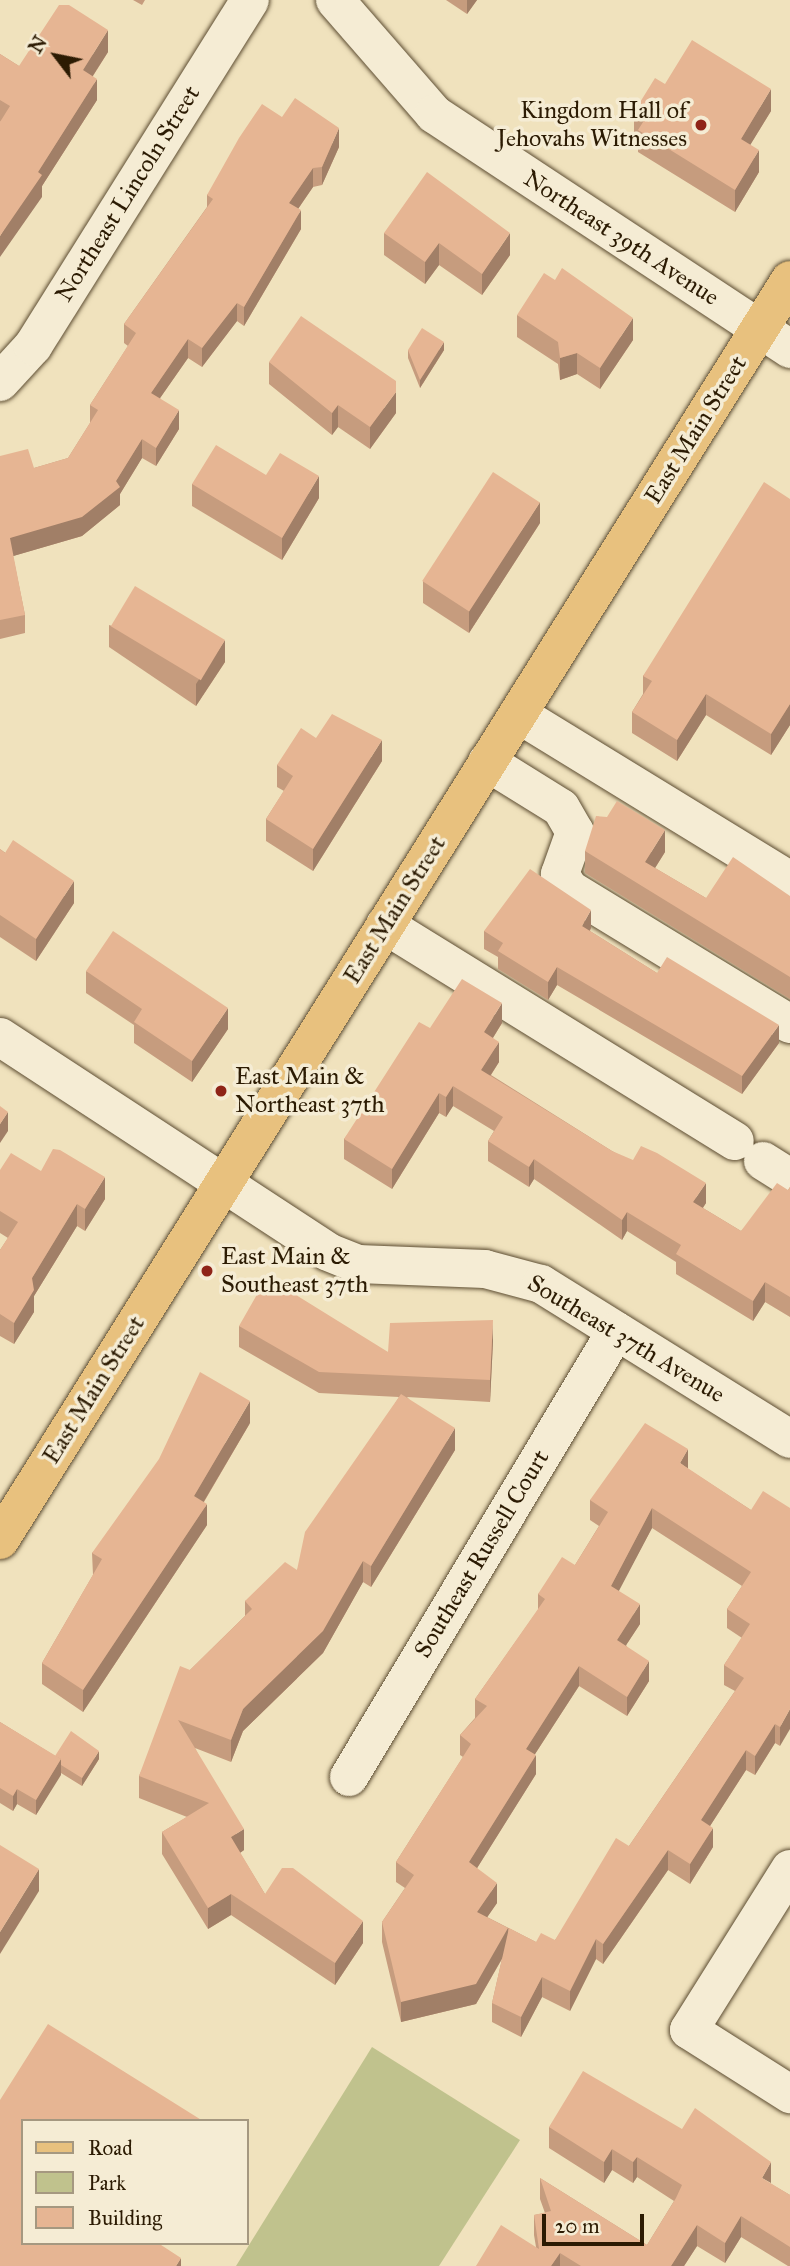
<!DOCTYPE html>
<style>
body{margin:0}
#map{position:relative;width:790px;height:2266px;overflow:hidden;background:#f0e2bd;font-family:"IM FELL Great Primer",serif}
div>[style]{position:absolute}
[style*='--x']{left:calc(var(--x)*1px);top:calc(var(--y)*1px);width:calc(var(--w)*1px);rotate:calc(var(--a)*1deg)}
.green>*{inset:0;background:#c0c28d}
.roads{filter:drop-shadow(0 0 2px #5d4d32) drop-shadow(0 0 2px #5d4d32)}
.minor>*{height:38px;margin:-19px;padding:0 19px;transform-origin:19px;border-radius:19px;background:#f5ecd4}
.major>*{height:38px;margin:-19px;padding:0 19px;transform-origin:19px;border-radius:19px;background:#e8c17e}
.wall>*{inset:0;background:#c69c7e}
.shaded-wall>*{inset:0;background:#a17f67}
.building>*{inset:0;background:#e6b593;transform-origin:0 0}
.dots>*{width:19px;height:19px;translate:-50% -50%;box-sizing:border-box;border:4px solid #f5ecd4;border-radius:50%}
span{translate:-50% -50%;white-space:nowrap;text-align:center;line-height:1.15;-webkit-text-stroke:7px #f5ecd4;paint-order:stroke}
.poi-label{font-size:24px;color:#2c1b03}
.right{translate:-100% -50%;text-align:right}
.left{translate:0 -50%;text-align:left}
.street-label{font-size:24px;color:#2c1b03}
.legend{position:absolute;left:21px;top:2119px;width:228px;height:126px;box-sizing:border-box;background:#f5ecd4;border:2px solid #a59880;margin:0;padding:9px 12px;list-style:none;font-size:21px;color:#2c1b03}
.legend li{display:flex;align-items:center;gap:14px;height:35px}
.legend b{width:35px;border:2px solid #a59880}
.north{position:absolute;left:21px;top:21px;width:70px;height:70px;-webkit-text-stroke:5px #f5ecd4;paint-order:stroke;rotate:302deg;font-size:19px;font-weight:700;line-height:28px;text-align:center;color:#2c1b03}
.north::after{content:'';display:block;margin:auto;width:24px;height:32px;background:#2c1b03;clip-path:polygon(50% 0,100% 100%,50% 72%,0 100%)}
.scale{position:absolute;left:542px;top:2214px;width:102px;height:32px;box-sizing:border-box;border:4px solid #2c1b03;border-top:0;padding-left:9px;font-size:21px;line-height:24px;white-space:nowrap;color:#2c1b03;-webkit-text-stroke:5px #f5ecd4;paint-order:stroke}
</style>
<div id="map">
<div class="green">
<i style="clip-path:polygon(372px 2047px,520px 2140px,439px 2266px,236px 2266px)"></i>
</div>
<div class="roads">
<div class="minor">
<i style="--x:335;--y:0;--w:151;--a:49"></i>
<i style="--x:434;--y:114;--w:427;--a:33.4"></i>
<i style="--x:0;--y:382;--w:49;--a:-47.5"></i>
<i style="--x:33;--y:346;--w:408;--a:-57.9"></i>
<i style="--x:518;--y:714;--w:319;--a:31.5"></i>
<i style="--x:487;--y:762;--w:87;--a:31.9"></i>
<i style="--x:561;--y:808;--w:28;--a:60"></i>
<i style="--x:575;--y:832;--w:45;--a:109.7"></i>
<i style="--x:560;--y:874;--w:17;--a:59"></i>
<i style="--x:569;--y:889;--w:259;--a:31.4"></i>
<i style="--x:385;--y:925;--w:411;--a:31.7"></i>
<i style="--x:0;--y:1037;--w:392;--a:33.2"></i>
<i style="--x:328;--y:1252;--w:32;--a:22"></i>
<i style="--x:358;--y:1264;--w:127;--a:2.3"></i>
<i style="--x:485;--y:1269;--w:58;--a:15"></i>
<i style="--x:541;--y:1284;--w:293;--a:31.9"></i>
<i style="--x:763;--y:1161;--w:32;--a:32"></i>
<i style="--x:349;--y:1777;--w:520;--a:-59.09"></i>
<i style="--x:790;--y:1869;--w:190;--a:122.1"></i>
<i style="--x:689;--y:2030;--w:120;--a:32.4"></i>
</div>
<div class="major">
<i style="--x:0;--y:1540;--w:1487;--a:-57.91"></i>
</div>
</div>
<div class="wall">
<i style="clip-path:polygon(133px 0,145px 0,142px 5px)"></i>
<i style="clip-path:polygon(446px 0,477px 0,467px 14px)"></i>
<i style="clip-path:polygon(108px 52px,93px 76px,97px 100px,42px 186px,42px 197px,0 121px,0 54px,19px 66px)"></i>
<i style="clip-path:polygon(665px 84px,771px 111px,750px 145px,759px 172px,735px 212px,638px 152px,638px 136px,634px 133px,634px 112px)"></i>
<i style="clip-path:polygon(282px 117px,339px 147px,322px 185px,313px 187px,298px 209px,301px 229px,244px 326px,237px 321px,202px 367px,188px 358px,160px 398px,179px 429px,156px 466px,142px 458px,120px 494px,120px 505px,82px 536px,13px 556px,25px 615px,25px 633px,0 639px,0 456px,34px 468px,68px 458px,90px 423px,90px 405px,128px 346px,124px 343px,124px 324px,207px 207px,207px 195px)"></i>
<i style="clip-path:polygon(384px 233px,510px 255px,482px 295px,439px 265px,425px 284px,384px 255px)"></i>
<i style="clip-path:polygon(517px 315px,633px 340px,600px 389px,577px 374px,560px 380px,558px 364px,517px 337px)"></i>
<i style="clip-path:polygon(408px 350px,444px 350px,420px 388px,408px 358px)"></i>
<i style="clip-path:polygon(269px 362px,396px 413px,370px 449px,338px 427px,332px 435px,269px 384px)"></i>
<i style="clip-path:polygon(266px 475px,319px 498px,282px 560px,192px 506px,192px 484px)"></i>
<i style="clip-path:polygon(790px 499px,790px 725px,771px 755px,706px 715px,677px 761px,632px 733px,632px 712px,643px 694px,643px 676px)"></i>
<i style="clip-path:polygon(540px 523px,469px 633px,423px 603px,423px 581px)"></i>
<i style="clip-path:polygon(109px 625px,225px 662px,196px 706px,109px 647px)"></i>
<i style="clip-path:polygon(316px 738px,382px 761px,313px 871px,266px 841px,266px 819px,284px 791px,277px 787px,277px 765px)"></i>
<i style="clip-path:polygon(0 849px,74px 903px,36px 961px,0 937px)"></i>
<i style="clip-path:polygon(585px 851px,665px 852px,655px 868px,706px 898px,790px 896px,790px 999px,585px 873px)"></i>
<i style="clip-path:polygon(591px 928px,590px 931px,657px 973px,779px 1043px,742px 1094px,557px 985px,548px 1000px,498px 969px,498px 957px,484px 949px,484px 931px)"></i>
<i style="clip-path:polygon(86px 971px,228px 1029px,192px 1082px,134px 1043px,134px 1025px,86px 993px)"></i>
<i style="clip-path:polygon(502px 1023px,493px 1038px,499px 1062px,491px 1075px,612px 1151px,706px 1203px,703px 1208px,741px 1231px,788px 1190px,790px 1187px,790px 1317px,765px 1302px,753px 1321px,676px 1274px,676px 1262px,627px 1231px,622px 1240px,534px 1179px,529px 1187px,488px 1161px,488px 1141px,494px 1131px,453px 1106px,446px 1117px,439px 1113px,392px 1189px,344px 1159px,344px 1139px,430px 1028px)"></i>
<i style="clip-path:polygon(0 1170px,41px 1171px,105px 1199px,85px 1231px,77px 1226px,34px 1296px,34px 1312px,14px 1344px,0 1336px,0 1250px,8px 1238px,0 1233px)"></i>
<i style="clip-path:polygon(239px 1326px,388px 1352px,493px 1341px,490px 1402px,407px 1397px,455px 1450px,371px 1587px,363px 1582px,323px 1653px,243px 1731px,231px 1762px,195px 1748px,244px 1850px,240px 1853px,265px 1894px,363px 1943px,335px 1985px,231px 1915px,208px 1929px,162px 1854px,162px 1832px,187px 1817px,139px 1798px,139px 1776px,190px 1670px,245px 1616px,245px 1601px,297px 1570px,399px 1397px,319px 1393px,239px 1347px)"></i>
<i style="clip-path:polygon(250px 1423px,204px 1502px,207px 1525px,83px 1712px,42px 1684px,42px 1663px,93px 1575px,92px 1553px)"></i>
<i style="clip-path:polygon(evenodd,688px 1469px,751px 1510px,790px 1508px,780px 1746px,775px 1743px,755px 1775px,746px 1770px,710px 1826px,713px 1847px,690px 1884px,668px 1870px,603px 1964px,596px 1959px,570px 2011px,542px 1997px,521px 2037px,492px 2022px,492px 2003px,502px 1959px,476px 2004px,401px 2022px,382px 1942px,382px 1922px,405px 1888px,396px 1882px,396px 1862px,463px 1757px,460px 1755px,460px 1735px,475px 1718px,475px 1699px,538px 1610px,538px 1594px,575px 1565px,599px 1526px,590px 1520px,590px 1500px,688px 1469px,652px 1528px,742px 1586px,727px 1609px,727px 1628px,742px 1638px,724px 1665px,724px 1685px,735px 1691px,629px 1846px,555px 1940px,536px 1942px,487px 1917px,497px 1903px,477px 1868px,536px 1774px,535px 1754px,579px 1686px,627px 1716px,649px 1681px,626px 1645px,640px 1624px,618px 1591px,652px 1528px)"></i>
<i style="clip-path:polygon(0 1722px,55px 1756px,99px 1759px,82px 1786px,61px 1773px,36px 1815px,17px 1804px,13px 1811px,0 1803px)"></i>
<i style="clip-path:polygon(549px 2127px,771px 2184px,790px 2195px,790px 2266px,788px 2266px,741px 2237px,725px 2263px,697px 2246px,684px 2266px,476px 2266px,536px 2247px,534px 2235px,534px 2215px,545px 2213px,540px 2199px,540px 2178px,647px 2245px,674px 2201px,637px 2177px,633px 2183px,612px 2170px,604px 2183px,549px 2148px)"></i>
</div>
<div class="shaded-wall">
<i style="clip-path:polygon(467px 0,477px 0,467px 14px)"></i>
<i style="clip-path:polygon(108px 30px,108px 52px,83px 91px,83px 70px)"></i>
<i style="clip-path:polygon(97px 79px,97px 100px,42px 186px,42px 197px,0 257px,0 236px,38px 172px)"></i>
<i style="clip-path:polygon(771px 89px,771px 111px,741px 160px,741px 139px)"></i>
<i style="clip-path:polygon(339px 128px,339px 147px,322px 185px,322px 167px)"></i>
<i style="clip-path:polygon(759px 150px,759px 172px,735px 212px,735px 190px)"></i>
<i style="clip-path:polygon(313px 168px,313px 187px,289px 222px,289px 203px)"></i>
<i style="clip-path:polygon(301px 210px,301px 229px,244px 326px,244px 307px)"></i>
<i style="clip-path:polygon(510px 233px,510px 255px,482px 295px,482px 274px)"></i>
<i style="clip-path:polygon(439px 243px,439px 265px,425px 284px,425px 262px)"></i>
<i style="clip-path:polygon(237px 303px,237px 321px,202px 367px,202px 348px)"></i>
<i style="clip-path:polygon(633px 318px,633px 340px,600px 389px,600px 368px)"></i>
<i style="clip-path:polygon(188px 339px,188px 358px,151px 411px,151px 393px)"></i>
<i style="clip-path:polygon(444px 342px,444px 350px,420px 388px,420px 380px)"></i>
<i style="clip-path:polygon(577px 353px,577px 374px,560px 380px,560px 358px)"></i>
<i style="clip-path:polygon(396px 392px,396px 413px,370px 449px,370px 427px)"></i>
<i style="clip-path:polygon(338px 405px,338px 427px,332px 435px,332px 413px)"></i>
<i style="clip-path:polygon(179px 410px,179px 429px,156px 466px,156px 448px)"></i>
<i style="clip-path:polygon(142px 439px,142px 458px,120px 494px,120px 505px,82px 536px,10px 557px,10px 538px,116px 481px)"></i>
<i style="clip-path:polygon(319px 476px,319px 498px,282px 560px,282px 538px)"></i>
<i style="clip-path:polygon(540px 502px,540px 523px,469px 633px,469px 611px)"></i>
<i style="clip-path:polygon(225px 640px,225px 662px,196px 706px,196px 684px)"></i>
<i style="clip-path:polygon(706px 694px,706px 715px,677px 761px,677px 740px)"></i>
<i style="clip-path:polygon(790px 704px,790px 725px,771px 755px,771px 734px)"></i>
<i style="clip-path:polygon(382px 740px,382px 761px,313px 871px,313px 849px)"></i>
<i style="clip-path:polygon(665px 830px,665px 852px,645px 884px,645px 862px)"></i>
<i style="clip-path:polygon(74px 881px,74px 903px,36px 961px,36px 939px)"></i>
<i style="clip-path:polygon(591px 910px,591px 928px,582px 944px,582px 926px)"></i>
<i style="clip-path:polygon(557px 967px,557px 985px,548px 1000px,548px 982px)"></i>
<i style="clip-path:polygon(502px 1003px,502px 1023px,484px 1052px,484px 1032px)"></i>
<i style="clip-path:polygon(228px 1008px,228px 1029px,192px 1082px,192px 1061px)"></i>
<i style="clip-path:polygon(779px 1025px,779px 1043px,742px 1094px,742px 1076px)"></i>
<i style="clip-path:polygon(499px 1042px,499px 1062px,481px 1090px,481px 1070px)"></i>
<i style="clip-path:polygon(453px 1086px,453px 1106px,446px 1117px,446px 1097px)"></i>
<i style="clip-path:polygon(439px 1093px,439px 1113px,392px 1189px,392px 1169px)"></i>
<i style="clip-path:polygon(8px 1112px,8px 1131px,0 1143px,0 1124px)"></i>
<i style="clip-path:polygon(534px 1159px,534px 1179px,529px 1187px,529px 1167px)"></i>
<i style="clip-path:polygon(105px 1177px,105px 1199px,85px 1231px,85px 1209px)"></i>
<i style="clip-path:polygon(706px 1183px,706px 1203px,693px 1222px,693px 1202px)"></i>
<i style="clip-path:polygon(77px 1204px,77px 1226px,34px 1296px,34px 1312px,14px 1344px,14px 1323px,32px 1278px)"></i>
<i style="clip-path:polygon(627px 1212px,627px 1231px,622px 1240px,622px 1220px)"></i>
<i style="clip-path:polygon(765px 1282px,765px 1302px,753px 1321px,753px 1301px)"></i>
<i style="clip-path:polygon(493px 1320px,493px 1341px,490px 1402px,490px 1380px)"></i>
<i style="clip-path:polygon(250px 1401px,250px 1423px,194px 1518px,194px 1496px)"></i>
<i style="clip-path:polygon(455px 1428px,455px 1450px,371px 1587px,371px 1566px)"></i>
<i style="clip-path:polygon(688px 1449px,688px 1469px,680px 1463px)"></i>
<i style="clip-path:polygon(207px 1504px,207px 1525px,83px 1712px,83px 1690px)"></i>
<i style="clip-path:polygon(652px 1508px,652px 1528px,611px 1606px,611px 1586px)"></i>
<i style="clip-path:polygon(363px 1561px,363px 1582px,323px 1653px,243px 1731px,231px 1762px,231px 1740px,243px 1709px)"></i>
<i style="clip-path:polygon(640px 1604px,640px 1624px,617px 1659px,617px 1640px)"></i>
<i style="clip-path:polygon(649px 1661px,649px 1681px,627px 1716px,627px 1697px)"></i>
<i style="clip-path:polygon(579px 1666px,579px 1686px,526px 1768px,526px 1749px)"></i>
<i style="clip-path:polygon(790px 1709px,790px 1729px,780px 1746px,780px 1727px)"></i>
<i style="clip-path:polygon(775px 1724px,775px 1743px,755px 1775px,755px 1756px)"></i>
<i style="clip-path:polygon(746px 1750px,746px 1770px,701px 1840px,701px 1820px)"></i>
<i style="clip-path:polygon(99px 1751px,99px 1759px,82px 1786px,82px 1778px)"></i>
<i style="clip-path:polygon(536px 1755px,536px 1774px,469px 1881px,469px 1862px)"></i>
<i style="clip-path:polygon(61px 1759px,61px 1775px,36px 1815px,36px 1800px)"></i>
<i style="clip-path:polygon(17px 1789px,17px 1804px,13px 1811px,13px 1796px)"></i>
<i style="clip-path:polygon(713px 1828px,713px 1847px,690px 1884px,690px 1864px)"></i>
<i style="clip-path:polygon(244px 1829px,244px 1850px,231px 1859px,231px 1837px)"></i>
<i style="clip-path:polygon(668px 1850px,668px 1870px,603px 1964px,603px 1944px)"></i>
<i style="clip-path:polygon(39px 1869px,39px 1891px,0 1954px,0 1932px)"></i>
<i style="clip-path:polygon(497px 1883px,497px 1903px,477px 1932px,477px 1912px)"></i>
<i style="clip-path:polygon(231px 1894px,231px 1915px,208px 1929px,208px 1908px)"></i>
<i style="clip-path:polygon(363px 1921px,363px 1943px,335px 1985px,335px 1963px)"></i>
<i style="clip-path:polygon(508px 1928px,508px 1948px,476px 2004px,401px 2022px,401px 2002px)"></i>
<i style="clip-path:polygon(596px 1939px,596px 1959px,570px 2011px,570px 1991px)"></i>
<i style="clip-path:polygon(542px 1977px,542px 1997px,521px 2037px,521px 2017px)"></i>
<i style="clip-path:polygon(612px 2149px,612px 2170px,604px 2183px,604px 2162px)"></i>
<i style="clip-path:polygon(637px 2157px,637px 2177px,633px 2183px,633px 2162px)"></i>
<i style="clip-path:polygon(771px 2162px,771px 2183px,762px 2178px)"></i>
<i style="clip-path:polygon(741px 2216px,741px 2237px,725px 2263px,725px 2243px)"></i>
<i style="clip-path:polygon(697px 2225px,697px 2246px,684px 2266px,671px 2266px)"></i>
<i style="clip-path:polygon(560px 2253px,560px 2266px,551px 2266px)"></i>
<i style="clip-path:polygon(181px 2258px,181px 2266px,176px 2266px)"></i>
</div>
<div class="building">
<i style="clip-path:polygon(59px 5px,69px 5px,108px 30px,83px 70px,97px 79px,38px 172px,42px 175px,0 236px,0 122px,10px 106px,0 100px,0 54px,19px 66px)"></i>
<i style="clip-path:polygon(692px 40px,771px 89px,741px 139px,759px 150px,735px 190px,638px 130px,645px 119px,634px 112px,655px 78px,665px 84px)"></i>
<i style="clip-path:polygon(295px 98px,339px 128px,322px 167px,313px 168px,289px 203px,301px 210px,244px 307px,237px 303px,202px 348px,188px 339px,151px 393px,179px 410px,156px 448px,142px 439px,116px 481px,120px 487px,82px 517px,10px 538px,25px 615px,0 620px,0 456px,28px 449px,34px 468px,68px 458px,98px 410px,90px 405px,136px 333px,124px 324px,213px 199px,207px 195px,239px 138px,262px 104px,282px 117px)"></i>
<i style="clip-path:polygon(427px 172px,510px 233px,482px 274px,439px 243px,425px 262px,384px 233px)"></i>
<i style="clip-path:polygon(562px 268px,633px 318px,600px 368px,577px 353px,560px 358px,558px 342px,517px 315px,544px 273px,555px 280px)"></i>
<i style="clip-path:polygon(301px 316px,396px 381px,396px 392px,370px 427px,338px 405px,332px 413px,269px 362px)"></i>
<i style="clip-path:polygon(422px 328px,444px 342px,420px 380px,408px 350px)"></i>
<i style="clip-path:polygon(216px 445px,266px 475px,280px 453px,319px 476px,282px 538px,192px 484px)"></i>
<i style="left:493px;top:472px;width:56px;height:130px;rotate:33deg"></i>
<i style="clip-path:polygon(764px 482px,790px 499px,790px 704px,771px 734px,706px 694px,677px 740px,632px 712px,652px 681px,643px 676px)"></i>
<i style="left:135px;top:586px;width:105px;height:47px;rotate:31deg"></i>
<i style="clip-path:polygon(332px 714px,382px 740px,313px 849px,266px 819px,293px 776px,277px 765px,301px 728px,316px 738px)"></i>
<i style="clip-path:polygon(617px 801px,665px 830px,645px 862px,706px 898px,733px 857px,790px 896px,790px 977px,585px 851px,596px 816px,607px 817px)"></i>
<i style="clip-path:polygon(13px 840px,74px 881px,36px 939px,0 915px,0 849px,5px 853px)"></i>
<i style="clip-path:polygon(530px 869px,591px 910px,582px 926px,657px 973px,667px 957px,779px 1025px,742px 1076px,557px 967px,548px 982px,498px 951px,503px 943px,484px 931px)"></i>
<i style="clip-path:polygon(113px 931px,228px 1008px,192px 1061px,134px 1022px,142px 1009px,86px 971px)"></i>
<i style="clip-path:polygon(462px 979px,502px 1003px,484px 1032px,499px 1042px,481px 1070px,612px 1151px,633px 1160px,641px 1146px,657px 1153px,706px 1183px,693px 1202px,741px 1231px,777px 1183px,788px 1190px,790px 1187px,790px 1297px,765px 1282px,753px 1301px,676px 1254px,681px 1245px,627px 1212px,622px 1220px,534px 1159px,529px 1167px,488px 1141px,503px 1117px,453px 1086px,446px 1097px,439px 1093px,392px 1169px,344px 1139px,419px 1022px,430px 1028px)"></i>
<i style="clip-path:polygon(0 1106px,8px 1112px,0 1124px)"></i>
<i style="clip-path:polygon(53px 1149px,60px 1150px,105px 1177px,85px 1209px,77px 1204px,32px 1278px,34px 1290px,14px 1323px,0 1314px,0 1250px,18px 1222px,0 1211px,0 1170px,11px 1153px,41px 1171px)"></i>
<i style="clip-path:polygon(267px 1277px,388px 1352px,390px 1323px,493px 1320px,490px 1380px,319px 1372px,239px 1326px)"></i>
<i style="clip-path:polygon(200px 1372px,250px 1401px,194px 1496px,207px 1504px,83px 1690px,42px 1663px,102px 1559px,92px 1553px,159px 1459px)"></i>
<i style="clip-path:polygon(401px 1394px,455px 1428px,371px 1566px,363px 1561px,323px 1631px,243px 1709px,231px 1740px,178px 1720px,244px 1829px,231px 1837px,265px 1894px,282px 1868px,293px 1868px,363px 1921px,335px 1963px,231px 1894px,208px 1908px,162px 1832px,209px 1803px,139px 1776px,180px 1666px,190px 1670px,252px 1609px,245px 1601px,285px 1562px,297px 1570px,305px 1532px)"></i>
<i style="clip-path:polygon(645px 1423px,688px 1449px,680px 1463px,751px 1510px,763px 1491px,790px 1508px,790px 1709px,780px 1727px,775px 1724px,755px 1756px,746px 1750px,701px 1820px,713px 1828px,690px 1864px,668px 1850px,603px 1944px,596px 1939px,570px 1991px,542px 1977px,521px 2017px,492px 2003px,509px 1928px,536px 1942px,541px 1933px,555px 1940px,616px 1838px,629px 1846px,744px 1678px,724px 1665px,750px 1624px,727px 1609px,751px 1572px,652px 1508px,611px 1586px,640px 1604px,617px 1640px,649px 1661px,627px 1697px,579px 1666px,526px 1749px,536px 1755px,469px 1862px,497px 1883px,477px 1912px,508px 1928px,476px 1984px,401px 2002px,382px 1922px,414px 1875px,396px 1862px,471px 1744px,460px 1735px,487px 1706px,475px 1699px,545px 1599px,538px 1594px,562px 1557px,575px 1565px,608px 1512px,590px 1500px)"></i>
<i style="clip-path:polygon(0 1722px,61px 1759px,36px 1800px,17px 1789px,13px 1796px,0 1788px)"></i>
<i style="clip-path:polygon(71px 1731px,99px 1751px,82px 1778px,61px 1765px,61px 1759px,55px 1756px)"></i>
<i style="clip-path:polygon(0 1845px,39px 1869px,0 1932px)"></i>
<i style="clip-path:polygon(48px 2024px,203px 2121px,23px 2121px,23px 2243px,158px 2243px,181px 2258px,176px 2266px,0 2266px,0 2100px)"></i>
<i style="clip-path:polygon(583px 2071px,682px 2129px,695px 2108px,771px 2162px,762px 2178px,790px 2195px,790px 2247px,741px 2216px,725px 2243px,697px 2225px,671px 2266px,581px 2266px,560px 2253px,551px 2266px,476px 2266px,501px 2225px,539px 2249px,534px 2215px,551px 2211px,540px 2178px,647px 2245px,676px 2198px,682px 2185px,637px 2157px,633px 2162px,612px 2149px,604px 2162px,549px 2127px)"></i>
</div>
<div class="dots">
<i style="left:701px;top:125px;background:#8f2418"></i>
<i style="left:221px;top:1091px;background:#8f2418"></i>
<i style="left:207px;top:1271px;background:#8f2418"></i>
</div>
<div class="poi-label">
<span class="right" style="left:687px;top:125px">Kingdom Hall of<br>Jehovahs Witnesses</span>
<span class="left" style="left:235px;top:1091px">East Main &amp;<br>Northeast 37th</span>
<span class="left" style="left:221px;top:1271px">East Main &amp;<br>Southeast 37th</span>
</div>
<div class="street-label">
<span style="left:128px;top:194px;rotate:-58deg">Northeast Lincoln Street</span>
<span style="left:621px;top:238px;rotate:33deg">Northeast 39th Avenue</span>
<span style="left:696px;top:430px;rotate:-58deg">East Main Street</span>
<span style="left:395px;top:910px;rotate:-58deg">East Main Street</span>
<span style="left:626px;top:1339px;rotate:31deg">Southeast 37th Avenue</span>
<span style="left:94px;top:1390px;rotate:-58deg">East Main Street</span>
<span style="left:482px;top:1554px;rotate:-59deg">Southeast Russell Court</span>
</div>
<ul class="legend">
<li><b style="height:9px;background:#e8c17e"></b>Road</li>
<li><b style="height:19px;background:#c0c28d"></b>Park</li>
<li><b style="height:19px;background:#e6b593"></b>Building</li>
</ul>
<div class="north">N</div>
<div class="scale">20 m</div>
</div>
